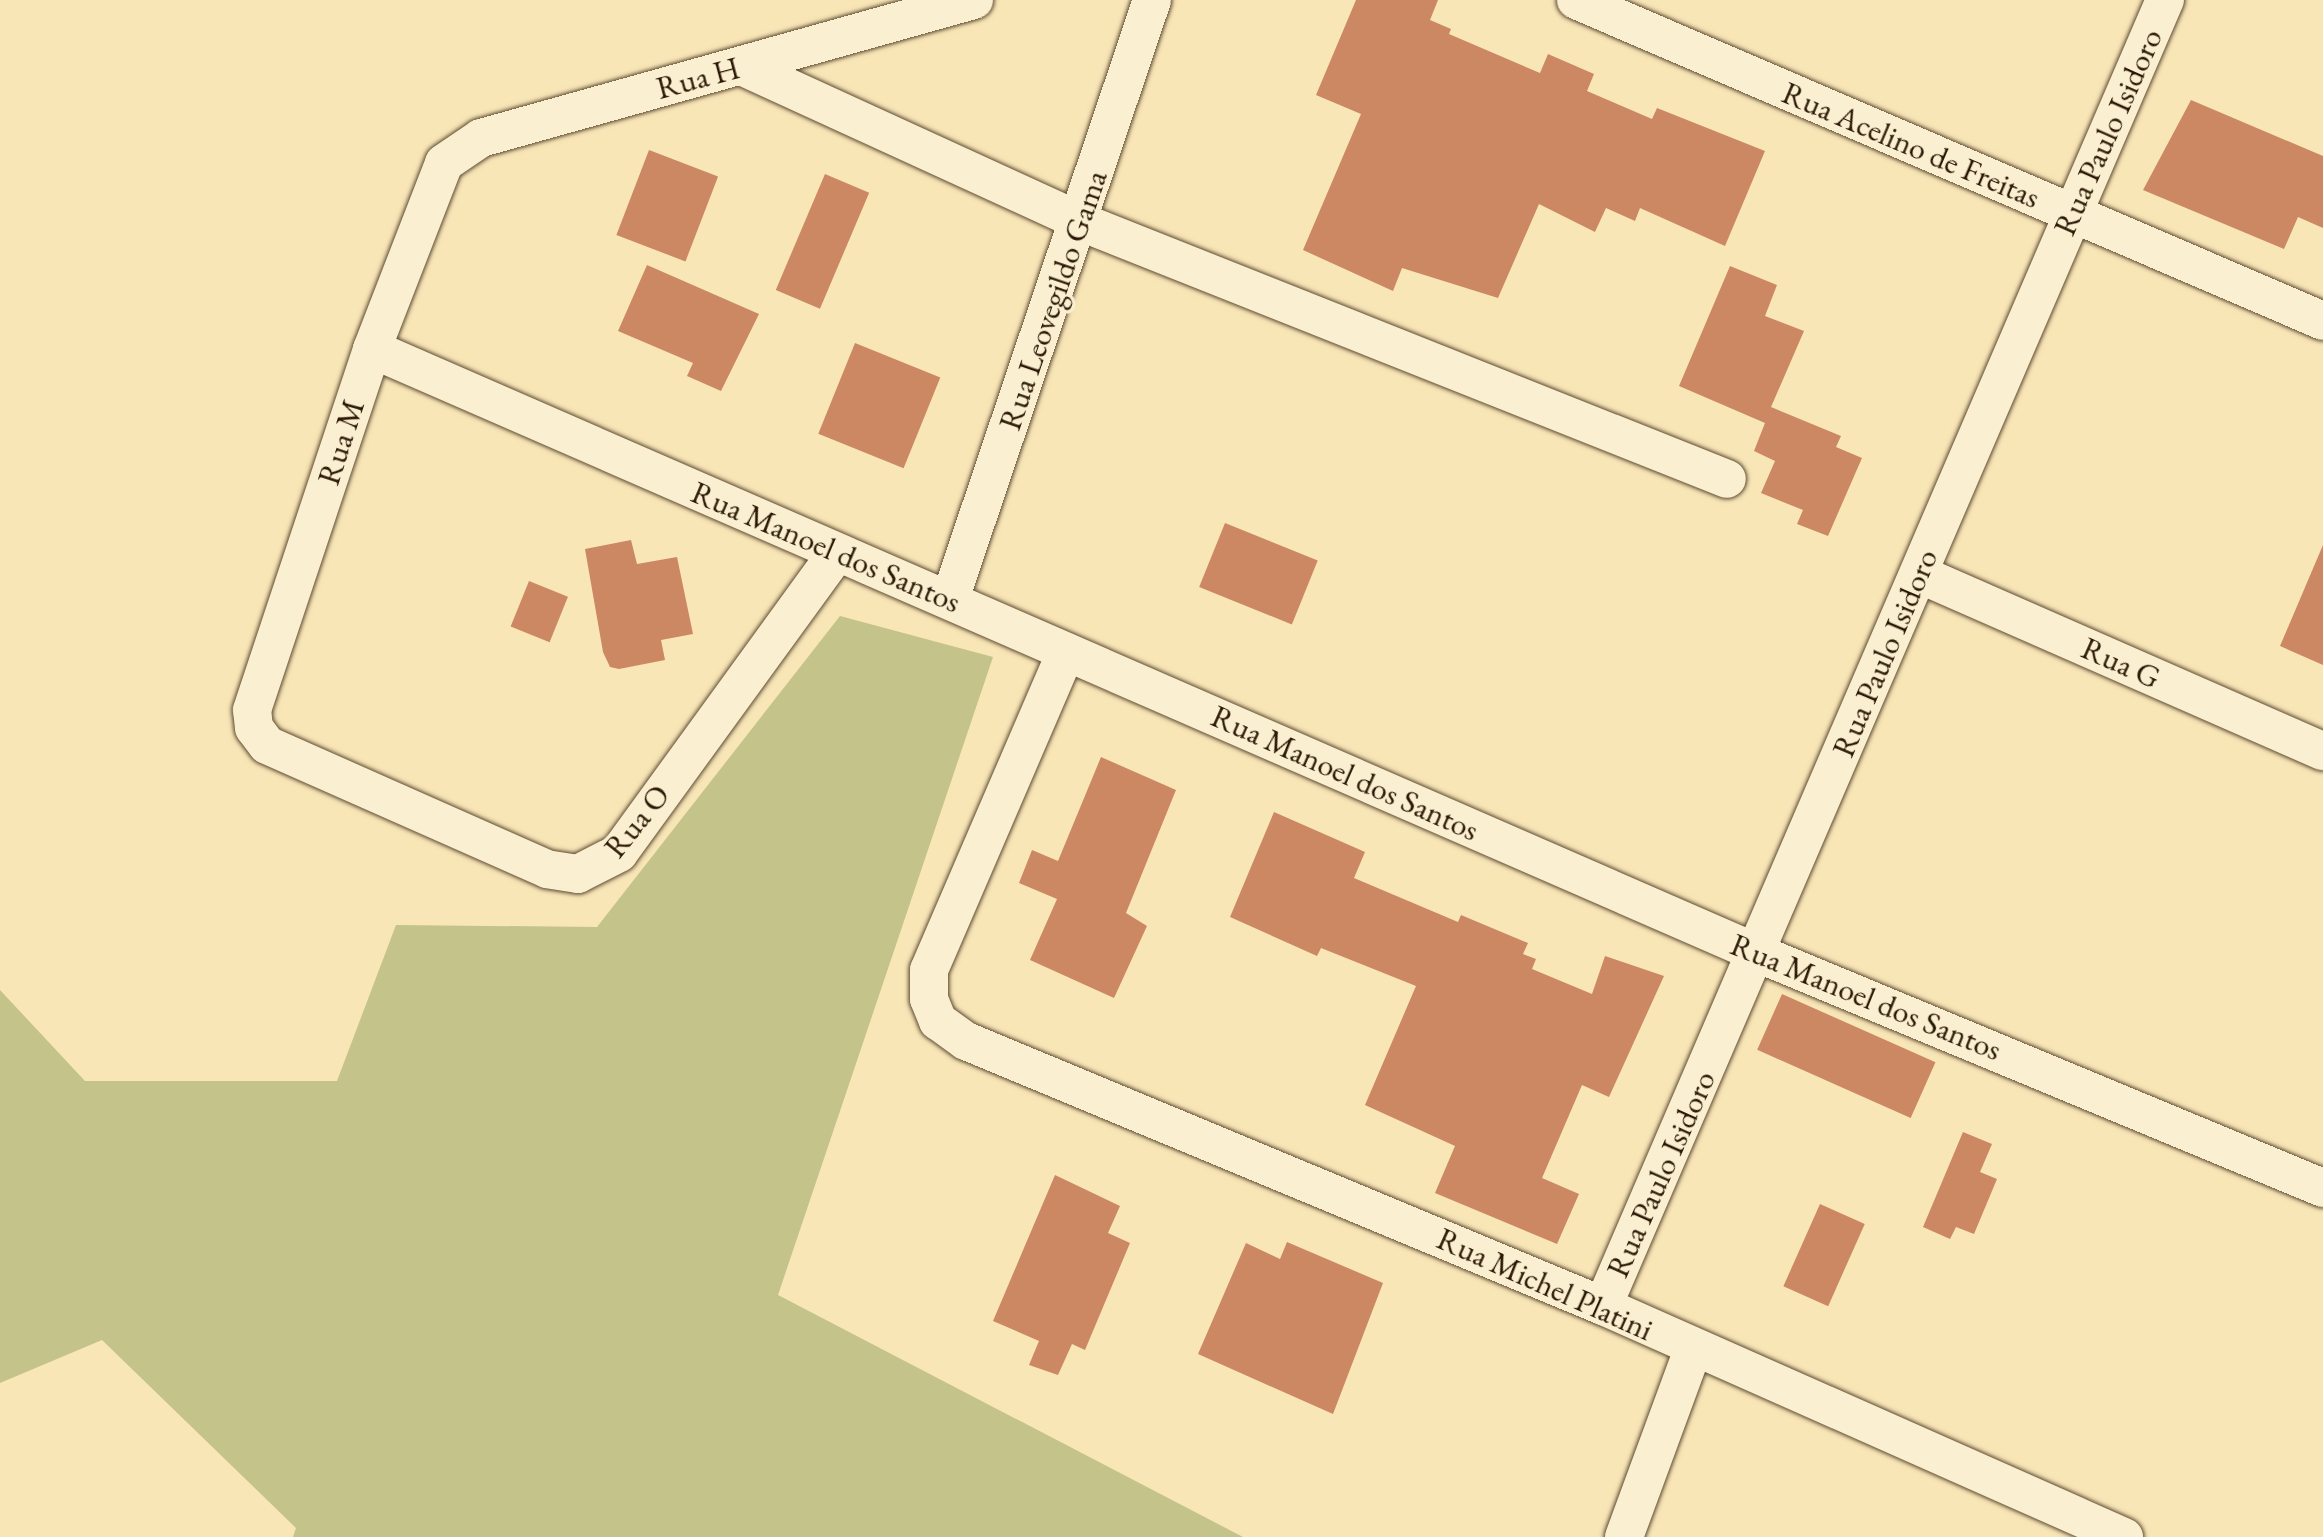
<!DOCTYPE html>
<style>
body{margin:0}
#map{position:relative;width:2323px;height:1537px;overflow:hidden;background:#f8e6b7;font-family:"EB Garamond",serif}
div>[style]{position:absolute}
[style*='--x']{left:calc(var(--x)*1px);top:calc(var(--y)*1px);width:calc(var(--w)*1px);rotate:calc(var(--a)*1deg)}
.green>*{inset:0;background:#c3c38a}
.building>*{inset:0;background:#cc8763;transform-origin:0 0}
.roads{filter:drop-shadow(0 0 2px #5e4b32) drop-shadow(0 0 2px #5e4b32)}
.minor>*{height:38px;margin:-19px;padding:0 19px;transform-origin:19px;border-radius:19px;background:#faefd0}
span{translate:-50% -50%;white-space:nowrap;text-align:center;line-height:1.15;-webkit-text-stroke:7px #faefd0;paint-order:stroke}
.street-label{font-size:32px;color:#2a1705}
</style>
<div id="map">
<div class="green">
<i style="clip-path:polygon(840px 616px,993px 657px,778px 1295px,1243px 1537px,293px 1537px,296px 1528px,102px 1340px,0 1383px,0 990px,85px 1081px,337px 1081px,396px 925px,597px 927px)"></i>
</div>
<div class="building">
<i style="clip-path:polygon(1356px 0,1438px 0,1430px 20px,1451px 29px,1449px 34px,1540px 73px,1548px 54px,1594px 74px,1587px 91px,1652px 119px,1657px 108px,1765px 151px,1725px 246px,1640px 208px,1635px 221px,1606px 208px,1595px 232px,1539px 204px,1498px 298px,1402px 268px,1393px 291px,1303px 250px,1361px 114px,1316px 95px)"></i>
<i style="clip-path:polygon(2191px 100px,2323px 156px,2323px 228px,2298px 217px,2284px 249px,2143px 190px)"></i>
<i style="left:649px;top:150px;width:74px;height:91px;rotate:21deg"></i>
<i style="left:825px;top:174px;width:48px;height:126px;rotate:23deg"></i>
<i style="clip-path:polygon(647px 265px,759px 314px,721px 391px,687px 376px,693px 363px,618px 331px)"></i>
<i style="clip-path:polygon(1730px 266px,1777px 285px,1765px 316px,1804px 331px,1771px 407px,1841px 436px,1836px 447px,1862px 458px,1828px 536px,1797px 524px,1803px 510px,1761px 493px,1775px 461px,1754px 451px,1765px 423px,1679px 386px)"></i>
<i style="left:855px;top:343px;width:92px;height:98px;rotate:22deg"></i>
<i style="left:1225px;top:523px;width:100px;height:69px;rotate:22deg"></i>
<i style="clip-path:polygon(631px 540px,637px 564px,677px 557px,693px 634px,661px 640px,665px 660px,619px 669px,610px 667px,603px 652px,585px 549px)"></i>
<i style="clip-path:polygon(2323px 545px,2323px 665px,2280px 646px)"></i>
<i style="left:529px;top:581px;width:42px;height:49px;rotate:22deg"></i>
<i style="clip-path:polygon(1101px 757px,1176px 790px,1126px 913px,1147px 926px,1114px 998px,1030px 960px,1057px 899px,1019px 883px,1032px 850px,1058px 861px)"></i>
<i style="clip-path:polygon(1274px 812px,1365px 852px,1354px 878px,1458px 922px,1461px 915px,1528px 943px,1523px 954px,1536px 959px,1532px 969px,1592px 994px,1605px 956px,1664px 976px,1609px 1097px,1582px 1085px,1542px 1178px,1579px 1194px,1557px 1244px,1435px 1193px,1455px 1146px,1365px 1105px,1416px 986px,1321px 948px,1317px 956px,1230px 917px)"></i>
<i style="left:1782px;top:994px;width:168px;height:61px;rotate:24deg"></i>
<i style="clip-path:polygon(1963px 1132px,1992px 1144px,1980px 1172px,1997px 1179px,1974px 1234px,1956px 1227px,1950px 1239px,1923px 1227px)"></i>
<i style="clip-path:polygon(1055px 1175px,1120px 1206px,1108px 1233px,1130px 1243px,1085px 1350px,1072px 1344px,1058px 1375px,1029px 1365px,1039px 1341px,993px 1321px)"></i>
<i style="left:1820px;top:1204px;width:49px;height:90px;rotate:24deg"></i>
<i style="clip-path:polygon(1287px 1242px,1383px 1283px,1333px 1414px,1198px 1354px,1246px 1243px,1280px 1259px)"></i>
</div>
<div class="roads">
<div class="minor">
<i style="--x:1576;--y:0;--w:813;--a:23.25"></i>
<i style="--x:741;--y:66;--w:374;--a:24.6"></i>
<i style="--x:1081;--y:222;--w:695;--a:21.69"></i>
<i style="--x:372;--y:349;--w:1511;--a:23.56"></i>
<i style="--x:1757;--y:953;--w:613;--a:22.55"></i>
<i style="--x:836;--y:554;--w:369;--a:126"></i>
<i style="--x:619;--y:853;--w:46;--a:152.9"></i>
<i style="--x:578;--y:874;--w:31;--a:-171"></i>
<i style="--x:547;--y:869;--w:306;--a:-156.1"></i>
<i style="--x:267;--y:745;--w:21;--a:-127"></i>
<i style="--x:254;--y:728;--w:18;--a:-96"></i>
<i style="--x:252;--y:710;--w:380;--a:-71.6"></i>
<i style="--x:372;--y:349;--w:199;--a:-68.8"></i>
<i style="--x:444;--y:163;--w:45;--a:-34"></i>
<i style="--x:481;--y:138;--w:512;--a:-15.64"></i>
<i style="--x:1919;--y:574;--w:441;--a:23.7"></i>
<i style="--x:950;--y:599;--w:632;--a:-71.36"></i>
<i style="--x:1066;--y:652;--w:346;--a:113.3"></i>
<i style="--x:929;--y:970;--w:29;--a:90"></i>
<i style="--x:929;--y:999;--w:24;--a:68"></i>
<i style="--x:938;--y:1021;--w:34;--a:36"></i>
<i style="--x:966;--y:1041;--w:690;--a:22.59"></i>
<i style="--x:1603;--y:1306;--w:570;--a:23.91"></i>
<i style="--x:1603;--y:1306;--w:1422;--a:-66.72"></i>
<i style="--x:1624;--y:1537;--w:200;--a:-69.8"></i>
</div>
</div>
<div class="street-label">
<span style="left:698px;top:78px;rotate:-15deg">Rua H</span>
<span style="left:2108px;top:132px;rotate:-66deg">Rua Paulo Isidoro</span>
<span style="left:1911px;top:145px;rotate:23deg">Rua Acelino de Freitas</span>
<span style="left:1053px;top:300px;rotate:-71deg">Rua Leovegildo Gama</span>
<span style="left:341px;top:442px;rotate:-72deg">Rua M</span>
<span style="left:826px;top:547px;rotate:23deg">Rua Manoel dos Santos</span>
<span style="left:1885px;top:653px;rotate:-67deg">Rua Paulo Isidoro</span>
<span style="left:2121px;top:663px;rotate:24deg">Rua G</span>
<span style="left:1345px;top:773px;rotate:24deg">Rua Manoel dos Santos</span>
<span style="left:637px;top:821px;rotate:-51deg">Rua O</span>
<span style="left:1866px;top:997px;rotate:22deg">Rua Manoel dos Santos</span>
<span style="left:1661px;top:1174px;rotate:-66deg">Rua Paulo Isidoro</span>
<span style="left:1545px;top:1284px;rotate:24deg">Rua Michel Platini</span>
</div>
</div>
